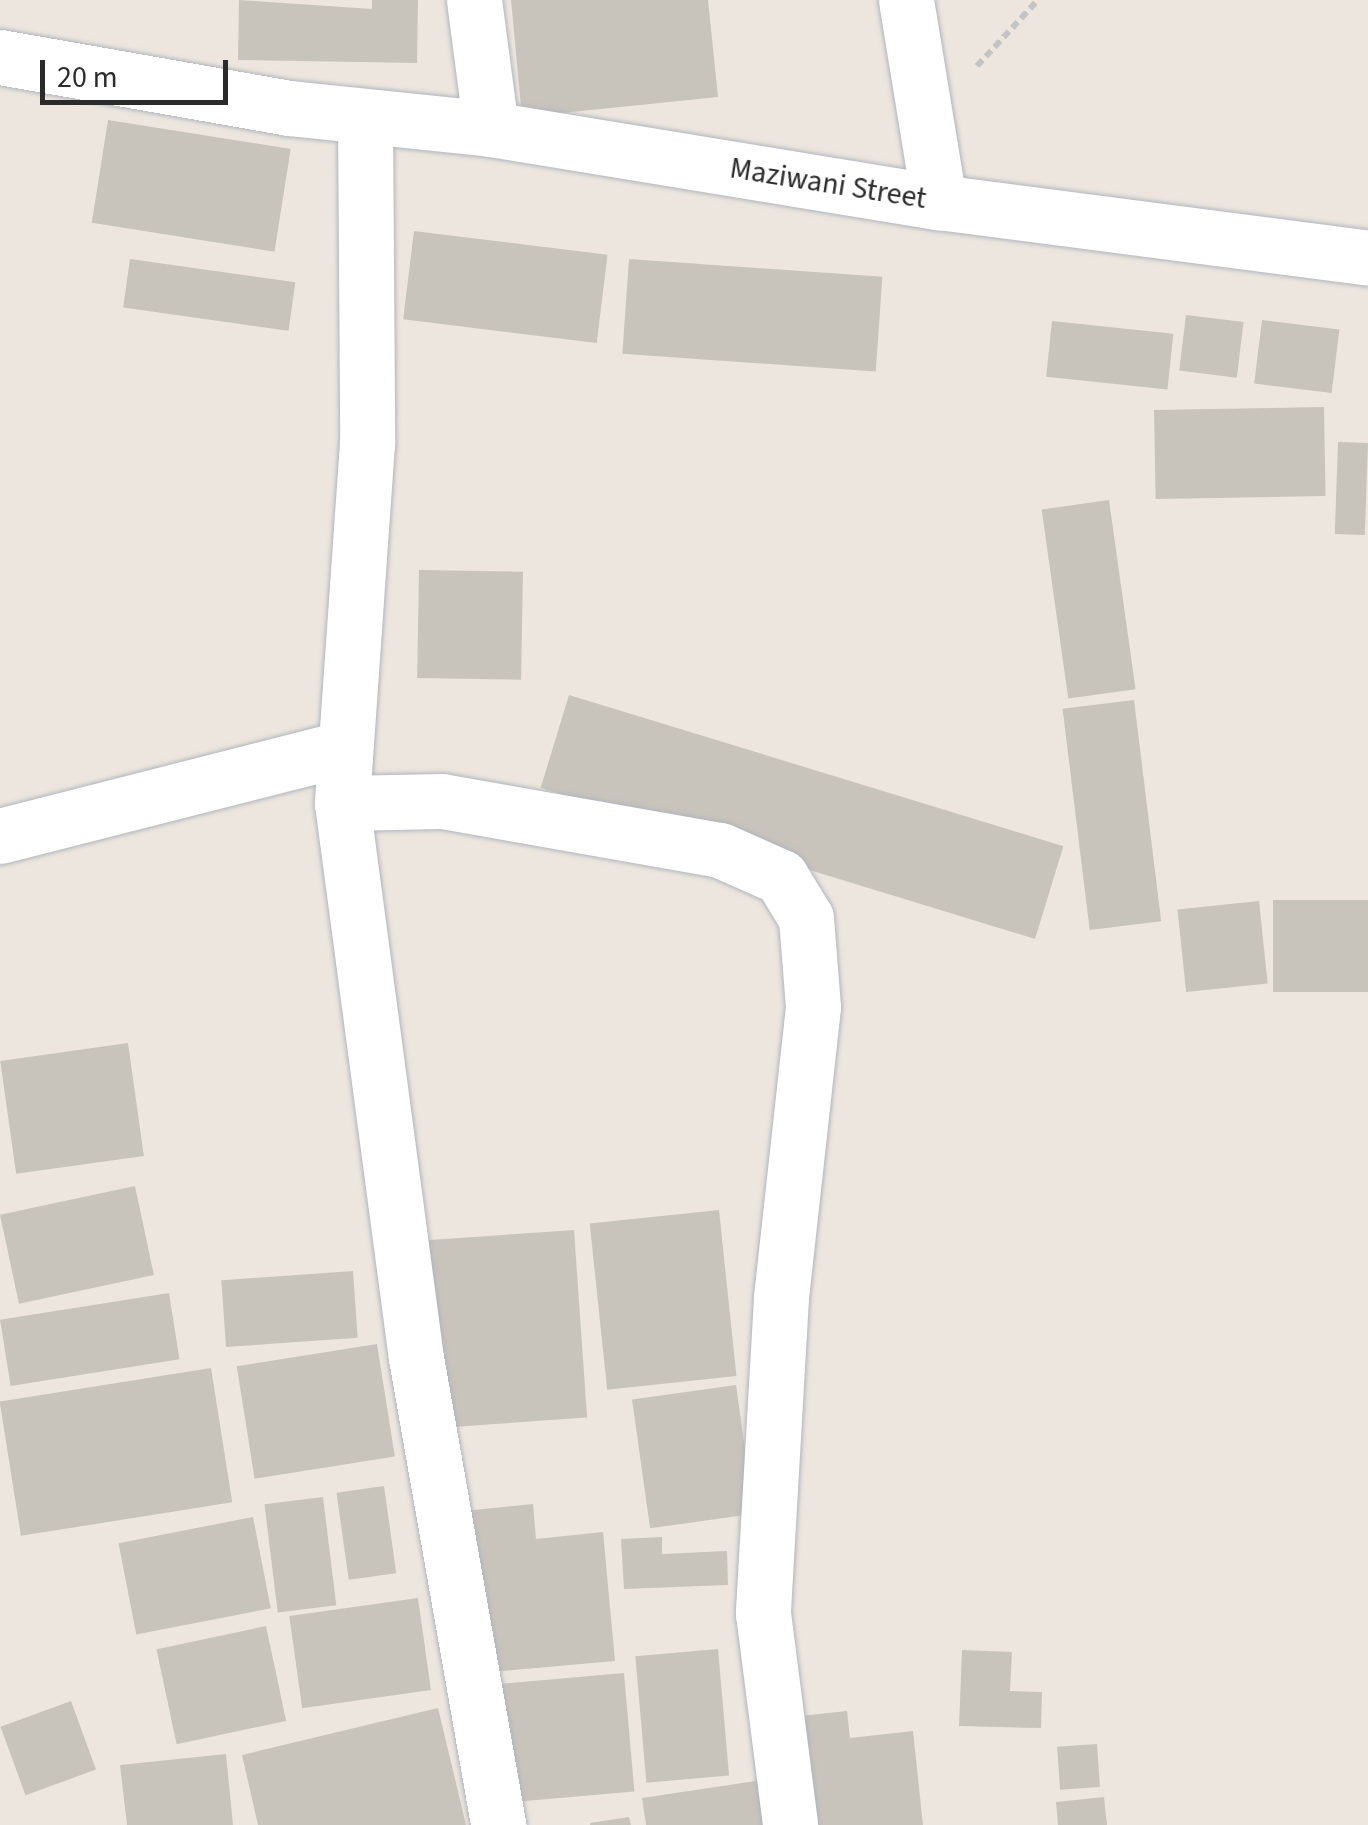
<!DOCTYPE html>
<style>
body{margin:0}
#map{position:relative;width:1368px;height:1825px;overflow:hidden;background:#ece6de;font-family:"Source Sans 3",sans-serif}
div>[style]{position:absolute}
[style*='--x']{left:calc(var(--x)*1px);top:calc(var(--y)*1px);width:calc(var(--w)*1px);rotate:calc(var(--a)*1deg)}
.building>*{inset:0;background:#c8c4bc;transform-origin:0 0}
.path>*{height:6px;margin-top:-3px;transform-origin:0;background:repeating-linear-gradient(90deg,#c4c4c4 0 8px,transparent 0 13px)}
.roads{filter:drop-shadow(0 0 2px #b1b5be) drop-shadow(0 0 2px #b1b5be)}
.street>*{height:55px;margin:-27.5px;padding:0 27.5px;transform-origin:27.5px;border-radius:27.5px;background:#fff}
span{translate:-50% -50%;white-space:nowrap;text-align:center;line-height:1.15;-webkit-text-stroke:8px #fff;paint-order:stroke}
.street-label{font-size:30px;color:#2b2b2b}
.scale{position:absolute;left:40px;top:60px;width:188px;height:45px;box-sizing:border-box;border:5px solid #2b2b2b;border-top:0;padding-left:12px;font-size:30px;line-height:35px;white-space:nowrap;color:#2b2b2b;-webkit-text-stroke:8px #fff;paint-order:stroke}
</style>
<div id="map">
<div class="building">
<i style="clip-path:polygon(239px 0,372px 9px,372px 0,418px 0,417px 63px,238px 60px)"></i>
<i style="clip-path:polygon(511px 0,708px 0,718px 97px,522px 117px)"></i>
<i style="left:108px;top:120px;width:185px;height:104px;rotate:9deg"></i>
<i style="left:414px;top:231px;width:195px;height:89px;rotate:7deg"></i>
<i style="left:130px;top:259px;width:167px;height:49px;rotate:8deg"></i>
<i style="left:629px;top:259px;width:254px;height:95px;rotate:4deg"></i>
<i style="left:1186px;top:315px;width:58px;height:56px;rotate:7deg"></i>
<i style="left:1262px;top:320px;width:78px;height:64px;rotate:7deg"></i>
<i style="left:1052px;top:321px;width:122px;height:56px;rotate:6deg"></i>
<i style="left:1324px;top:407px;width:89px;height:170px;rotate:89deg"></i>
<i style="left:1338px;top:442px;width:30px;height:92px;rotate:2deg"></i>
<i style="left:1109px;top:500px;width:191px;height:68px;rotate:82deg"></i>
<i style="left:419px;top:570px;width:104px;height:108px;rotate:1deg"></i>
<i style="left:569px;top:695px;width:517px;height:97px;rotate:17deg"></i>
<i style="left:1134px;top:700px;width:223px;height:72px;rotate:83deg"></i>
<i style="left:1368px;top:900px;width:92px;height:95px;rotate:90deg"></i>
<i style="left:1259px;top:901px;width:83px;height:82px;rotate:84deg"></i>
<i style="left:128px;top:1043px;width:114px;height:129px;rotate:82deg"></i>
<i style="left:135px;top:1186px;width:91px;height:138px;rotate:78deg"></i>
<i style="left:719px;top:1210px;width:167px;height:130px;rotate:84deg"></i>
<i style="left:574px;top:1230px;width:188px;height:152px;rotate:86deg"></i>
<i style="left:353px;top:1271px;width:67px;height:132px;rotate:86deg"></i>
<i style="left:169px;top:1293px;width:67px;height:171px;rotate:81deg"></i>
<i style="left:377px;top:1344px;width:114px;height:142px;rotate:81deg"></i>
<i style="left:211px;top:1368px;width:136px;height:214px;rotate:81deg"></i>
<i style="left:736px;top:1385px;width:130px;height:105px;rotate:82deg"></i>
<i style="left:384px;top:1486px;width:88px;height:48px;rotate:82deg"></i>
<i style="left:323px;top:1497px;width:109px;height:59px;rotate:83deg"></i>
<i style="clip-path:polygon(533px 1504px,536px 1539px,603px 1532px,615px 1661px,480px 1673px,464px 1511px)"></i>
<i style="left:253px;top:1517px;width:93px;height:137px;rotate:79deg"></i>
<i style="clip-path:polygon(662px 1537px,662px 1554px,727px 1551px,728px 1585px,624px 1589px,621px 1539px)"></i>
<i style="left:418px;top:1598px;width:93px;height:130px;rotate:82deg"></i>
<i style="left:266px;top:1626px;width:97px;height:112px;rotate:78deg"></i>
<i style="left:718px;top:1649px;width:127px;height:83px;rotate:85deg"></i>
<i style="clip-path:polygon(962px 1650px,1012px 1652px,1010px 1691px,1042px 1692px,1041px 1728px,959px 1726px)"></i>
<i style="left:624px;top:1673px;width:119px;height:135px;rotate:85deg"></i>
<i style="left:71px;top:1701px;width:73px;height:75px;rotate:70deg"></i>
<i style="clip-path:polygon(438px 1708px,466px 1825px,258px 1825px,242px 1755px)"></i>
<i style="clip-path:polygon(847px 1711px,850px 1738px,913px 1731px,923px 1825px,811px 1825px,800px 1716px)"></i>
<i style="left:1097px;top:1744px;width:43px;height:40px;rotate:86deg"></i>
<i style="clip-path:polygon(226px 1754px,233px 1825px,127px 1825px,120px 1765px)"></i>
<i style="clip-path:polygon(762px 1780px,769px 1825px,646px 1825px,642px 1798px)"></i>
<i style="clip-path:polygon(1104px 1797px,1107px 1825px,1058px 1825px,1056px 1802px)"></i>
<i style="clip-path:polygon(629px 1817px,631px 1825px,590px 1825px,590px 1823px)"></i>
</div>
<div class="path">
<i style="--x:977;--y:66;--w:90;--a:-47.3"></i>
</div>
<div class="roads">
<div class="street">
<i style="--x:474;--y:0;--w:130;--a:82.5"></i>
<i style="--x:906;--y:0;--w:205;--a:80.7"></i>
<i style="--x:0;--y:57;--w:293;--a:10"></i>
<i style="--x:289;--y:108;--w:203;--a:5.9"></i>
<i style="--x:491;--y:129;--w:454;--a:9.3"></i>
<i style="--x:939;--y:202;--w:433;--a:7.4"></i>
<i style="--x:365;--y:117;--w:326;--a:89.6"></i>
<i style="--x:367;--y:443;--w:361;--a:94"></i>
<i style="--x:342;--y:803;--w:560;--a:82.41"></i>
<i style="--x:416;--y:1358;--w:474;--a:80"></i>
<i style="--x:342;--y:803;--w:100;--a:-1.1"></i>
<i style="--x:442;--y:801;--w:282;--a:10"></i>
<i style="--x:720;--y:850;--w:67;--a:23.9"></i>
<i style="--x:781;--y:877;--w:48;--a:58.6"></i>
<i style="--x:806;--y:918;--w:89;--a:85.5"></i>
<i style="--x:813;--y:1007;--w:293;--a:96.3"></i>
<i style="--x:781;--y:1298;--w:316;--a:93.3"></i>
<i style="--x:763;--y:1613;--w:214;--a:82.7"></i>
<i style="--x:0;--y:836;--w:355;--a:-14.3"></i>
</div>
</div>
<div class="street-label">
<span style="left:828px;top:184px;rotate:9deg">Maziwani Street</span>
</div>
<div class="scale">20 m</div>
</div>
